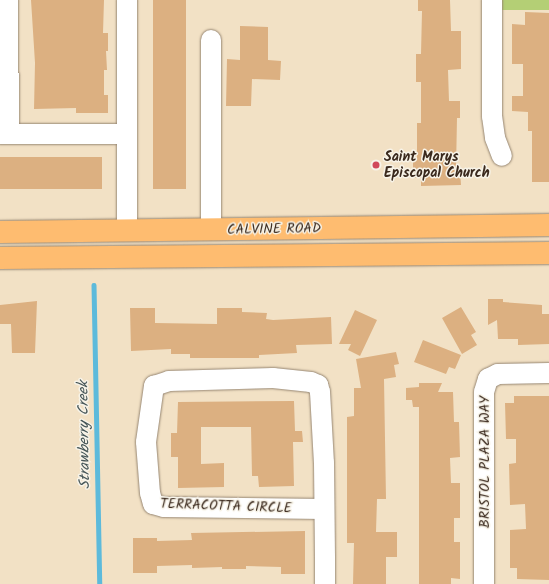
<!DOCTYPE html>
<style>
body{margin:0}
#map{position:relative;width:549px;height:584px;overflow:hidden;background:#f2e1c5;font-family:Kalam,sans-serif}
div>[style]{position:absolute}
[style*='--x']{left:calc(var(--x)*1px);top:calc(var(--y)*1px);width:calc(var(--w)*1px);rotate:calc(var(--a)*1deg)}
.green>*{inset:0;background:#b4cf75;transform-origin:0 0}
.stream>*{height:4.5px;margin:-2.25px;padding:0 2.25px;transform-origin:2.25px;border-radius:2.25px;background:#5dbadb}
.building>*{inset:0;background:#dcb081;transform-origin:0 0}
.roads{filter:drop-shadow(0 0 1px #968672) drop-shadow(0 0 1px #968672)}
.minor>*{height:20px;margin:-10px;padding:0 10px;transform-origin:10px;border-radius:10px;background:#fff}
.major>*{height:22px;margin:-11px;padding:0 11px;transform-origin:11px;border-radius:11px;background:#febc70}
.dots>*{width:11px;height:11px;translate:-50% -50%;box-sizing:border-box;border:2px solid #f7f3e8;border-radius:50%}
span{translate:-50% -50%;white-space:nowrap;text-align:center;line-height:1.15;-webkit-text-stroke:3px #f7f3e8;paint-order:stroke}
.poi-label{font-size:14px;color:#3b2a1e;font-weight:700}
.left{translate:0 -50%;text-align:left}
.street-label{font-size:14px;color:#3b2a1e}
.water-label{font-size:15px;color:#455557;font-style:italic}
</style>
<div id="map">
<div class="green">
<i style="left:492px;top:0;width:57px;height:10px"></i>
</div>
<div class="stream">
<i style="--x:94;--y:285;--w:299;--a:88.9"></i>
</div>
<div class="building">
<i style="clip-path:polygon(31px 0,104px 0,103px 33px,108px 33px,108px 51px,106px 51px,107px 70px,104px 70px,104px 95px,108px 95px,108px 113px,76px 113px,76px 108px,34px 109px,35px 63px)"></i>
<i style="left:153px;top:0;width:33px;height:189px"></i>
<i style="clip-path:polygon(418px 0,450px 0,451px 31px,461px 31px,461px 69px,448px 70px,449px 101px,460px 101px,460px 118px,457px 118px,456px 170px,460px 170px,461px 185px,421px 186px,421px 178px,413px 178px,413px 158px,417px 158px,417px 123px,421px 123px,421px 82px,416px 82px,416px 54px,421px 54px,422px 11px,418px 11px)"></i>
<i style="clip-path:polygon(525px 12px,549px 13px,549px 182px,532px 182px,532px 131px,528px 131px,528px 112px,512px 111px,512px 96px,523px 96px,523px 64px,512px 64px,512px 24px,525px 25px)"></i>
<i style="clip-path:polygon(240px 26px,268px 27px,268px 60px,281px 61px,280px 80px,252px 79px,251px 106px,226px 106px,227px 59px,240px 60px)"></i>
<i style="left:102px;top:157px;width:32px;height:102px;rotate:90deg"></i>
<i style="clip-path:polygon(488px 299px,503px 299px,503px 302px,542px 305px,542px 314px,549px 314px,549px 344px,518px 345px,518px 339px,498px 339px,497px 320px,488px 325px)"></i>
<i style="clip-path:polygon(37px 301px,35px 353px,12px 353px,11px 324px,0 324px,0 305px)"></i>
<i style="clip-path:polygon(461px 307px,476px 332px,471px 335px,477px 345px,462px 354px,442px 318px)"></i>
<i style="clip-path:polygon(130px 308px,155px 308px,155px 323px,217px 324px,217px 308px,242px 308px,242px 312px,267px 313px,266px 319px,273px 320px,331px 317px,332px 344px,296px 345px,297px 353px,259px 355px,259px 358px,190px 358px,190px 354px,171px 354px,171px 349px,131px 351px)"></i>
<i style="clip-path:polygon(355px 310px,377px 320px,360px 356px,348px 350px,351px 344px,339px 344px)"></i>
<i style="clip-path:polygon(423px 340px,461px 355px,455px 369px,449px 367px,446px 374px,414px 362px)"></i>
<i style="clip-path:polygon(396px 352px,399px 364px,394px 365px,396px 377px,384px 379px,386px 499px,377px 499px,376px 532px,397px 532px,397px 557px,386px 557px,386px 584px,353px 584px,354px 543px,347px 543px,347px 417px,354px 416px,354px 388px,361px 388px,356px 359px)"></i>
<i style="clip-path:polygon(419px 383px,442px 383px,438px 392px,453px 392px,454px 422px,459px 422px,460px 457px,450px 458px,451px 483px,460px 483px,460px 518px,454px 518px,454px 542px,460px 542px,460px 579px,451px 578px,451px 584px,419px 584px,419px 407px,413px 407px,412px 400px,406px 400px,406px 388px,419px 387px)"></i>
<i style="clip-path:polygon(514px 396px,549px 396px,549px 580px,517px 579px,517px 568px,510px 568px,510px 530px,526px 529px,525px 504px,510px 505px,509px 464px,516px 463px,516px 439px,506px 439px,505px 403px,514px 403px)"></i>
<i style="clip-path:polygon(294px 401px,295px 431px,302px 431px,303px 442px,293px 442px,294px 486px,259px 487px,258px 476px,252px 476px,251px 427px,201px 427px,201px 464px,224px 463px,224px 487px,178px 488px,178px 457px,171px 457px,171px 433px,177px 433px,178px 402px)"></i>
<i style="clip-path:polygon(305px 531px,305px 574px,281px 574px,281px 567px,246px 566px,246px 569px,222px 569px,222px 567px,192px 568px,192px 565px,157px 566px,157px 573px,133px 573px,133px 538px,157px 538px,157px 541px,192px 540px,191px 533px)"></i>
</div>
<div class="roads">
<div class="minor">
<i style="--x:8;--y:0;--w:134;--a:89.6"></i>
<i style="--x:127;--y:0;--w:231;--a:90"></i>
<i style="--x:492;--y:0;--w:116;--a:90"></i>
<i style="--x:492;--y:116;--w:22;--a:82"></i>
<i style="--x:495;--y:138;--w:19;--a:69"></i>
<i style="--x:211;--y:40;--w:189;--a:90"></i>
<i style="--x:0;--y:134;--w:126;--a:0"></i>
<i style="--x:324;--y:509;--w:160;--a:-179.3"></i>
<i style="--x:164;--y:507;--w:11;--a:-165"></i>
<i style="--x:153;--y:504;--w:11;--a:-105"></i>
<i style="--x:150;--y:493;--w:51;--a:-94.5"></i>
<i style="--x:146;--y:442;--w:57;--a:-81.9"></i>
<i style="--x:154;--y:386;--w:16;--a:-18"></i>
<i style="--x:169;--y:381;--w:104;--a:-1.7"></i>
<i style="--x:273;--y:378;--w:38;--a:6"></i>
<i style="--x:311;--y:382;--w:8;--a:23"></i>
<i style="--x:318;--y:385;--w:7;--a:74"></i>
<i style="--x:320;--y:392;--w:71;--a:86.8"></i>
<i style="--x:324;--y:463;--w:94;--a:89.4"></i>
<i style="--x:325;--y:557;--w:27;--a:90"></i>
<i style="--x:484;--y:584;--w:192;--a:-90"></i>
<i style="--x:484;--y:392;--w:14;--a:-73"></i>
<i style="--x:488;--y:379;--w:11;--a:-27"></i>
<i style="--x:498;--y:374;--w:51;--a:-1.1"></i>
</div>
<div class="major">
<i style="--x:0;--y:232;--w:549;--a:-0.73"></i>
<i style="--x:0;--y:258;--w:549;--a:-0.52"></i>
</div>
</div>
<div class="dots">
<i style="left:376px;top:165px;background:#d1495b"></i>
</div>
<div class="poi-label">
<span class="left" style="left:384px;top:165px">Saint Marys<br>Episcopal Church</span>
</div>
<div class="street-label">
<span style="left:274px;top:229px;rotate:-1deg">CALVINE ROAD</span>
<span style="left:485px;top:462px;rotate:-90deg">BRISTOL PLAZA WAY</span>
<span style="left:226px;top:506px;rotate:2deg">TERRACOTTA CIRCLE</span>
</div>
<div class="water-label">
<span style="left:85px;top:435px;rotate:-91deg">Strawberry Creek</span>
</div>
</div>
